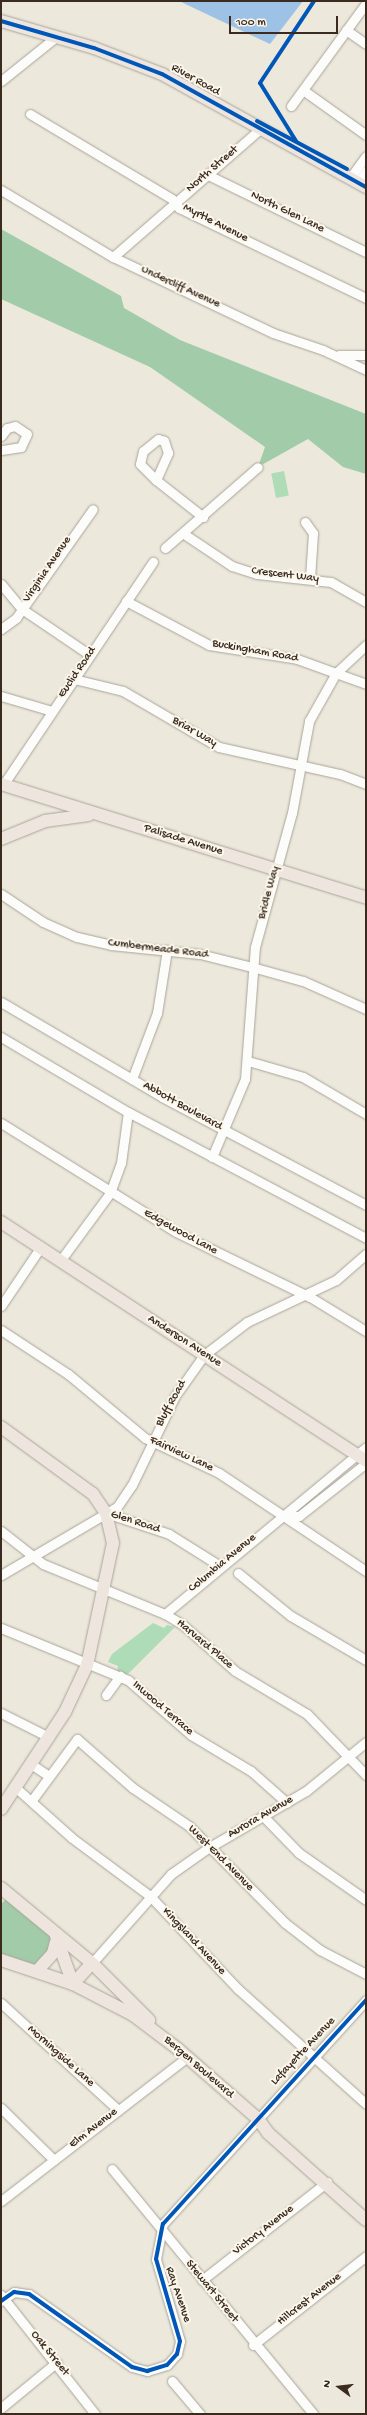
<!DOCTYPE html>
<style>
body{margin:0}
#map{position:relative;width:367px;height:2415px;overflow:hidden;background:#ece8db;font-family:"Gochi Hand",sans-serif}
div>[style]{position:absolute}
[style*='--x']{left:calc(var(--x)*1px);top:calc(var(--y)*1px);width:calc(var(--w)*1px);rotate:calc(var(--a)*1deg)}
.green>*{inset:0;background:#aedcb6;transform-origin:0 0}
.forest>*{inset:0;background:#a2cca9}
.water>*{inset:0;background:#9ec2e6}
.roads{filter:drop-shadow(0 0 1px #a9a49b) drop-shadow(0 0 1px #a9a49b)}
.minor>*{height:9px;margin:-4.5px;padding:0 4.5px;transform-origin:4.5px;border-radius:4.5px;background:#fcfcfa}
.major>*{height:12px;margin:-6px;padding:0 6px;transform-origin:6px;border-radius:6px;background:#eee6de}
.cycleway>*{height:4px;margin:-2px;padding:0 2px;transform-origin:2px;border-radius:2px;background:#0057b8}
span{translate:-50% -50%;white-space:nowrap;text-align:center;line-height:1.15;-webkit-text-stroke:4px #fbf7ec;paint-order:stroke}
.street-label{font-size:12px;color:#3b2a1e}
.frame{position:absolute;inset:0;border:2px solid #3b2a1e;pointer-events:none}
.north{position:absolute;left:319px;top:2367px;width:40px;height:40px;-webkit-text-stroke:3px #fbf7ec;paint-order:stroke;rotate:285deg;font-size:11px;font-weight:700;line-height:16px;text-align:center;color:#3b2a1e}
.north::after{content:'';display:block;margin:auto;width:14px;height:18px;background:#3b2a1e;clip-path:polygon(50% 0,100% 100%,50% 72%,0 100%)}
.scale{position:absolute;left:229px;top:16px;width:109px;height:18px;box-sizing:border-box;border:2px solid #3b2a1e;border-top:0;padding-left:5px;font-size:12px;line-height:14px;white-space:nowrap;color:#3b2a1e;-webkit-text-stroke:3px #fbf7ec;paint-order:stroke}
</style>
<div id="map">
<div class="green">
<i style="left:284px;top:471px;width:25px;height:13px;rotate:79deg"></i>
<i style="clip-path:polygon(153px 1623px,164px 1628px,167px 1625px,175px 1627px,128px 1674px,117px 1672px,118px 1666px,108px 1662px,112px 1654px)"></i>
</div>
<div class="forest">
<i style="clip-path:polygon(1px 229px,121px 296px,124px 308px,180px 340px,366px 414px,366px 474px,343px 467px,308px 439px,258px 467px,265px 447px,150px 367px,1px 299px)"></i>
<i style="clip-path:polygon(10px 1895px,56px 1942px,37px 1971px,1px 1960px,1px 1904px)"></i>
</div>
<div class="water">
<i style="clip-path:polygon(179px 1px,303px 1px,270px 44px)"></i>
</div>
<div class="roads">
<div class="minor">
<i style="--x:346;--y:30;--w:24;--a:35"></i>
<i style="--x:1;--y:81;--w:72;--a:-38.8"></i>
<i style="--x:303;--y:90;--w:77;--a:35.5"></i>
<i style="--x:291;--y:106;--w:124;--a:-53.9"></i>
<i style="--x:30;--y:114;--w:165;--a:30.9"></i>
<i style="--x:172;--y:199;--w:11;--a:52"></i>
<i style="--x:179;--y:208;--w:208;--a:25.7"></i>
<i style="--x:208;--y:175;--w:176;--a:26"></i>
<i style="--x:350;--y:178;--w:27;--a:-54"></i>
<i style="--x:358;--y:182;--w:14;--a:-54"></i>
<i style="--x:1;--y:190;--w:131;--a:30.9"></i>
<i style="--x:113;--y:257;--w:177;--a:25.4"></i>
<i style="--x:273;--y:333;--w:53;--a:18.8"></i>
<i style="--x:323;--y:350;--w:47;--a:24.9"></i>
<i style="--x:113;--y:257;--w:194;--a:-41"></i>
<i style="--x:339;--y:355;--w:27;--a:0"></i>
<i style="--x:1;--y:436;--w:10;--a:-53"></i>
<i style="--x:7;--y:428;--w:8;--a:-14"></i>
<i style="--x:15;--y:426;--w:14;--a:34"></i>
<i style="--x:27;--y:434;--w:14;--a:115"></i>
<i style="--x:21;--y:447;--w:20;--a:171"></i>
<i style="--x:156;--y:480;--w:30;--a:-66"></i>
<i style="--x:168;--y:453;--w:13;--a:-108"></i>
<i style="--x:164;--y:441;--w:6;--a:-162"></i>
<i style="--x:158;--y:439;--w:19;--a:141"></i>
<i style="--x:143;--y:451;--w:13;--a:103"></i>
<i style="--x:140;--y:464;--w:23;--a:45"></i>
<i style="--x:156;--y:480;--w:60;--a:38.2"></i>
<i style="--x:305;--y:522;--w:14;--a:54"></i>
<i style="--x:313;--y:533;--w:45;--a:93.8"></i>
<i style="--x:184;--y:534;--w:58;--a:33.7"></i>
<i style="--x:232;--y:566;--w:26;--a:18"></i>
<i style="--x:257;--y:574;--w:74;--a:6.2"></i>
<i style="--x:331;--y:582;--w:40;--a:29.7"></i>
<i style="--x:165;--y:548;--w:123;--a:-41.1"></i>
<i style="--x:1;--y:584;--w:33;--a:50"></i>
<i style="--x:22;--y:609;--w:82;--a:34.1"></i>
<i style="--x:126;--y:601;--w:94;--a:27.9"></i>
<i style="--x:209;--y:645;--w:89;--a:9"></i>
<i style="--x:297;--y:659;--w:73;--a:19.9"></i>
<i style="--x:1;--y:629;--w:19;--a:-36"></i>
<i style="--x:16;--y:618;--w:133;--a:-54.8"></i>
<i style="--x:74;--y:679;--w:50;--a:13.8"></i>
<i style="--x:123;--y:691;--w:111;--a:30.3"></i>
<i style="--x:219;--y:747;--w:124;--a:12.6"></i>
<i style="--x:340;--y:774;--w:28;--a:21"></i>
<i style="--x:1;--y:696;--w:53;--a:16.4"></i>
<i style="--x:3;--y:785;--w:269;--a:-56.1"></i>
<i style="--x:1;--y:894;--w:50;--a:33.7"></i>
<i style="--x:43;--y:922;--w:37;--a:24"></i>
<i style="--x:77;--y:937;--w:35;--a:13"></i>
<i style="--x:111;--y:945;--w:89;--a:5.8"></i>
<i style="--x:200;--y:954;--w:54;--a:14"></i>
<i style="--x:252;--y:967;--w:53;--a:15.4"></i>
<i style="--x:303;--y:981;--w:69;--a:24"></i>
<i style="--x:1;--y:1002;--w:187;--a:30.5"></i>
<i style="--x:162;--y:1097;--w:231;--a:27.9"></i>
<i style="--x:1;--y:1037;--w:147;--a:30.6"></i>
<i style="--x:128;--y:1112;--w:269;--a:27.9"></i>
<i style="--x:248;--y:1061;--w:57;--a:16.2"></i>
<i style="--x:303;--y:1077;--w:73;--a:30.4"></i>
<i style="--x:132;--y:1079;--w:71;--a:-69.3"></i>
<i style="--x:157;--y:1013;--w:64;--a:-81"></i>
<i style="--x:1;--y:1123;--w:206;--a:31.9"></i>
<i style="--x:176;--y:1232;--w:149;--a:25.9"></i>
<i style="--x:310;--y:1297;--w:66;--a:31.3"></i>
<i style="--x:212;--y:1157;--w:85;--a:-67.1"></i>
<i style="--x:245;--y:1079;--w:132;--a:-85.7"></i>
<i style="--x:255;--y:947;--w:139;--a:-74.6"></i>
<i style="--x:292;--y:813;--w:94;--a:-79.5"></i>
<i style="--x:309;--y:721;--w:55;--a:-60.6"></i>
<i style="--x:336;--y:673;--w:41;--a:-43"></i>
<i style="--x:60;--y:1261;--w:84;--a:-53.7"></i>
<i style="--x:110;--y:1193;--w:32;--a:-70"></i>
<i style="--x:121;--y:1163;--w:51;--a:-82.2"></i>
<i style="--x:1;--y:1306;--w:70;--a:-56.1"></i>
<i style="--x:1;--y:1330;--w:80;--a:33.3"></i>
<i style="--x:68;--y:1374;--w:100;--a:39.7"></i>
<i style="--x:145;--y:1438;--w:82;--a:25.3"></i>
<i style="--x:219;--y:1473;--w:177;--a:33.7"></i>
<i style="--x:106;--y:1513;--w:66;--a:18.4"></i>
<i style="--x:169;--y:1534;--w:60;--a:32.1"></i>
<i style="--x:283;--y:1516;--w:16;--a:0"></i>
<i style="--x:299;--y:1516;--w:85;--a:-38.3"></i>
<i style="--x:1;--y:1531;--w:53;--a:38.2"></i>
<i style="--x:43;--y:1564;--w:132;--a:22.3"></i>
<i style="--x:165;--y:1614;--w:21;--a:31"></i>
<i style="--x:183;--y:1625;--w:69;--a:41.5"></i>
<i style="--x:235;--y:1671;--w:84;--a:30.8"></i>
<i style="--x:307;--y:1714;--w:85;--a:46"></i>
<i style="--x:238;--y:1573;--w:68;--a:39.1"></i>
<i style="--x:291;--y:1616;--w:87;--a:30.4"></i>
<i style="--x:1;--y:1575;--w:134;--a:-30.4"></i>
<i style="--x:117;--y:1507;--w:27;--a:-56"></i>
<i style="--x:132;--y:1485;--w:99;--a:-64.2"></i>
<i style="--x:175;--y:1396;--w:50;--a:-54.7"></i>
<i style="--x:204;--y:1355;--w:54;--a:-37.5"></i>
<i style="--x:247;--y:1322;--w:98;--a:-25.3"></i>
<i style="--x:336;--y:1280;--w:40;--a:-41"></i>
<i style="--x:165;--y:1614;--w:261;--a:-39.7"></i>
<i style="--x:1;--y:1628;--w:137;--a:22.3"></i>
<i style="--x:128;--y:1680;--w:84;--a:41.1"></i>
<i style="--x:191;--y:1735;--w:70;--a:31"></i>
<i style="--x:251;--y:1771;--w:48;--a:41.6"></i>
<i style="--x:106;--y:1695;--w:24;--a:-54"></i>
<i style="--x:1;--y:1713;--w:54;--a:26.6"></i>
<i style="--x:31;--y:1764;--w:22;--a:34"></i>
<i style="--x:15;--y:1787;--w:76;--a:41.8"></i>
<i style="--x:72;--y:1838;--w:97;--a:36.6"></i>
<i style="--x:150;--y:1896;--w:128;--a:46.6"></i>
<i style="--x:238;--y:1989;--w:172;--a:41.9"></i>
<i style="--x:32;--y:1800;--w:76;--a:-53.6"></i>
<i style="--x:77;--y:1739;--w:74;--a:41.2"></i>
<i style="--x:133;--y:1788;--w:68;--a:34.2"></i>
<i style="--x:189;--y:1826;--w:136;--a:45.3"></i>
<i style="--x:285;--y:1923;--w:44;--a:37.6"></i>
<i style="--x:320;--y:1950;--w:52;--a:27.6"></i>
<i style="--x:264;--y:1817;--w:50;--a:45.8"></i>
<i style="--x:299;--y:1853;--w:82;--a:35"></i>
<i style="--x:92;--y:1963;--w:119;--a:-48.4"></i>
<i style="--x:171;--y:1874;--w:45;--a:-35.1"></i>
<i style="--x:208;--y:1848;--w:113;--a:-30.2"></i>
<i style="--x:306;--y:1791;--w:77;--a:-39.2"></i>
<i style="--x:1;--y:2003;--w:159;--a:42.4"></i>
<i style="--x:1;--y:2108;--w:74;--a:44.5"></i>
<i style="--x:112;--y:2169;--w:317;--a:50.6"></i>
<i style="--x:1;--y:2201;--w:235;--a:-37.7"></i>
<i style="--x:202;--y:2280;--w:159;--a:-38.1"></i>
<i style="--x:1;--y:2295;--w:152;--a:51.7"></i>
<i style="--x:1;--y:2301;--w:16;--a:-35"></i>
<i style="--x:14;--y:2292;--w:15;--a:8"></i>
<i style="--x:29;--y:2294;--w:126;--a:35.3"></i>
<i style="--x:132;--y:2367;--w:16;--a:15"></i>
<i style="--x:147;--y:2371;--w:21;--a:-17"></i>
<i style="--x:167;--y:2365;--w:15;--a:-48"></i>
<i style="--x:177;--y:2354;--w:13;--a:-77"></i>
<i style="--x:180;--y:2341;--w:85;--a:-106.3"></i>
<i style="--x:156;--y:2259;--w:36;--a:-79"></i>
<i style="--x:163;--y:2224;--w:302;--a:-47.8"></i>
<i style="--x:253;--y:2345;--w:144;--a:-38.2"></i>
<i style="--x:172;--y:2381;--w:43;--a:49.7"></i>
<i style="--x:1;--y:2408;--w:72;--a:-39.4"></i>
</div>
<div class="major">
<i style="--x:1;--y:21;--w:97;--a:16.2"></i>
<i style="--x:94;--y:48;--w:73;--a:20.9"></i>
<i style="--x:162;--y:74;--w:233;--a:29"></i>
<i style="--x:1;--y:784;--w:382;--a:17.3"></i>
<i style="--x:1;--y:839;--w:48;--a:-22.2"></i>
<i style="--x:45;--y:821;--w:44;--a:-7.8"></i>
<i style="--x:1;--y:1222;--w:436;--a:33.2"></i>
<i style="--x:1;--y:1427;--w:114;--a:36.1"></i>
<i style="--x:93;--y:1494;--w:23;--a:56"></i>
<i style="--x:106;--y:1513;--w:31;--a:77"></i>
<i style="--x:113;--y:1543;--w:125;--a:102"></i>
<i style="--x:87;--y:1665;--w:52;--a:115.1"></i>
<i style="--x:65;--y:1712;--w:116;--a:123.4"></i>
<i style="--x:1;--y:1888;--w:118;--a:39.5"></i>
<i style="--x:92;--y:1963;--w:81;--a:45"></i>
<i style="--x:55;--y:1933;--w:54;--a:70.6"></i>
<i style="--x:1;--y:1960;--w:76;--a:18.4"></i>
<i style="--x:73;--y:1984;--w:68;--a:27.3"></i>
<i style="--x:133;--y:2015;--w:56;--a:37.1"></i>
<i style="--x:178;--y:2049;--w:106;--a:41.2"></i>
<i style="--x:258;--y:2119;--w:17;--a:54"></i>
<i style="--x:268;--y:2133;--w:131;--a:41.6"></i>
<i style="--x:37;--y:1971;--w:24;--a:-48"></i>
<i style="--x:53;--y:1953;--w:11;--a:-75"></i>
<i style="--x:73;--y:1984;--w:28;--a:-48"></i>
</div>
</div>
<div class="cycleway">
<i style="--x:1;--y:21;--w:97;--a:16.2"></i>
<i style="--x:94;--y:48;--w:73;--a:20.9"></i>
<i style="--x:162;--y:74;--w:233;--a:29"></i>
<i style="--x:257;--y:121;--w:102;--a:28.1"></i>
<i style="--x:296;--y:141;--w:68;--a:-121.8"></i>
<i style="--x:260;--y:83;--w:98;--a:-56.6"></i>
<i style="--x:1;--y:2301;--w:16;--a:-35"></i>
<i style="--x:14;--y:2292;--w:15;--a:8"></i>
<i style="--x:29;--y:2294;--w:126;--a:35.3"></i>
<i style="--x:132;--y:2367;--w:16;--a:15"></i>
<i style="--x:147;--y:2371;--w:21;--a:-17"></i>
<i style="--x:167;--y:2365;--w:15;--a:-48"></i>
<i style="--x:177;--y:2354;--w:13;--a:-77"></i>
<i style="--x:180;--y:2341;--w:85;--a:-106.3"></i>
<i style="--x:156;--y:2259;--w:36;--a:-79"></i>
<i style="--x:163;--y:2224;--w:302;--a:-47.8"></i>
</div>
<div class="street-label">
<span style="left:195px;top:81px;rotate:29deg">River Road</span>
<span style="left:213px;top:170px;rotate:-41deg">North Street</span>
<span style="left:287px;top:213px;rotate:26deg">North Glen Lane</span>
<span style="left:215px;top:224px;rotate:27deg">Myrtle Avenue</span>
<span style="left:180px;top:288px;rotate:25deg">Undercliff Avenue</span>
<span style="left:48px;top:570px;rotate:-56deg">Virginia Avenue</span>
<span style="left:285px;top:576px;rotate:7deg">Crescent Way</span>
<span style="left:255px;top:652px;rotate:10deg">Buckingham Road</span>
<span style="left:78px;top:673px;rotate:-56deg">Euclid Road</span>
<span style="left:194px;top:733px;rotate:30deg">Briar Way</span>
<span style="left:183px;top:841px;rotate:17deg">Palisade Avenue</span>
<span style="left:270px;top:893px;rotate:-75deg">Bridle Way</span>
<span style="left:158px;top:950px;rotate:7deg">Cumbermeade Road</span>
<span style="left:182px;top:1107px;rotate:29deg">Abbott Boulevard</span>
<span style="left:180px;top:1233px;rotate:29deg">Edgewood Lane</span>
<span style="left:184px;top:1342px;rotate:33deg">Anderson Avenue</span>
<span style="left:172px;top:1404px;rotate:-61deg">Bluff Road</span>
<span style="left:181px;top:1455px;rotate:25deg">Fairview Lane</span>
<span style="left:135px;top:1523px;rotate:18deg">Glen Road</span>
<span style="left:223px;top:1564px;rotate:-40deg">Columbia Avenue</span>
<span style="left:204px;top:1645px;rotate:40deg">Harvard Place</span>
<span style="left:162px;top:1709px;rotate:41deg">Inwood Terrace</span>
<span style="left:261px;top:1818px;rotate:-30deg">Aurora Avenue</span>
<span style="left:220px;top:1859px;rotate:45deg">West End Avenue</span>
<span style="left:193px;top:1942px;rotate:47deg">Kingsland Avenue</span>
<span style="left:304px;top:2052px;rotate:-47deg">Lafayette Avenue</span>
<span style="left:60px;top:2057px;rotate:42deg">Morningside Lane</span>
<span style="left:198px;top:2068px;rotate:41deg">Bergen Boulevard</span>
<span style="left:94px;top:2129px;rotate:-38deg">Elm Avenue</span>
<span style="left:264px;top:2231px;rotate:-38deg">Victory Avenue</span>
<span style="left:211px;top:2292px;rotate:51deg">Stewart Street</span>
<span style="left:177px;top:2295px;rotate:71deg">Ray Avenue</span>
<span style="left:310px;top:2300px;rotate:-38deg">Hillcrest Avenue</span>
<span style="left:49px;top:2354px;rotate:51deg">Oak Street</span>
</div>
<div class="frame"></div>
<div class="north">N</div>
<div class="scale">100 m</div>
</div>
